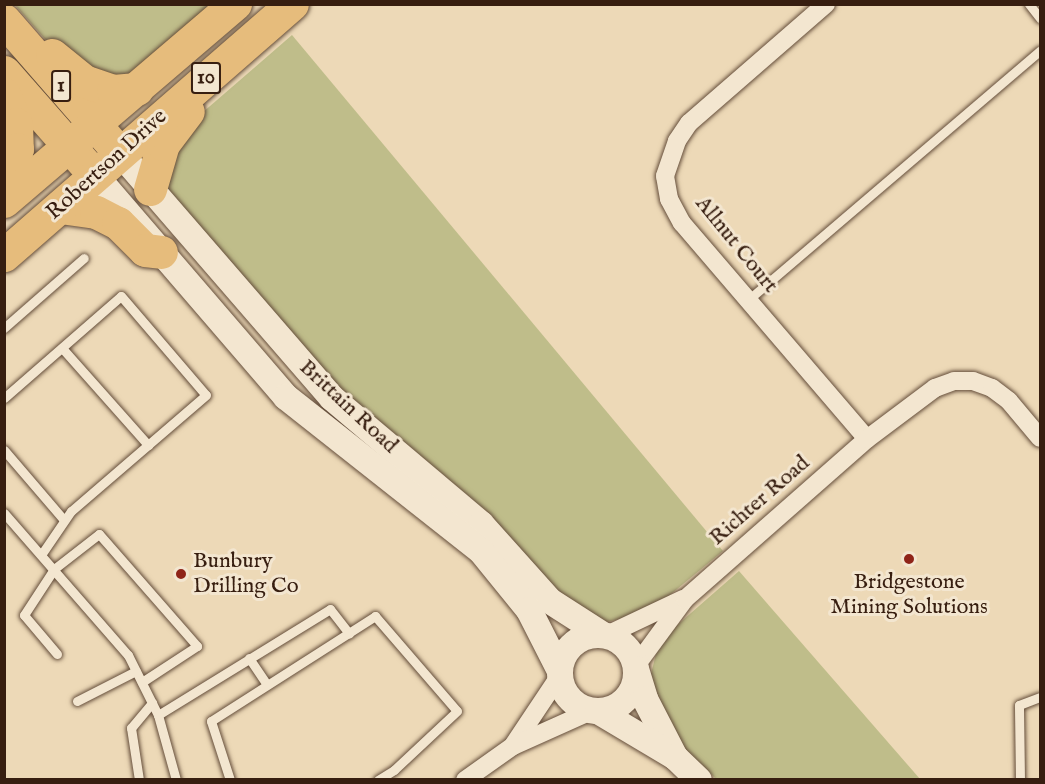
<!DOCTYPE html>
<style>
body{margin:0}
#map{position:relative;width:1045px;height:784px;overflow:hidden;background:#edd9b7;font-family:"IM FELL English",serif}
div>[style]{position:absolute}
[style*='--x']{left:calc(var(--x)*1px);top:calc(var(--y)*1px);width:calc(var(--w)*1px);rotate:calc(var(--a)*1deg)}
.green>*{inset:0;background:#bfbd8a}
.roads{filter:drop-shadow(0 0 2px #644d3a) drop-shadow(0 0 2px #644d3a)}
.lane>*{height:9px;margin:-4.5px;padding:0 4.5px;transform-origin:4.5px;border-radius:4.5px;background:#f3e6d0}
.street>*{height:18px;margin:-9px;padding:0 9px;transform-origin:9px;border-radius:9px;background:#f3e6d0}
.secondary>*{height:26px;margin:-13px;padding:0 13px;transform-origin:13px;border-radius:13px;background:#f3e6d0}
.secondary>.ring{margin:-13px;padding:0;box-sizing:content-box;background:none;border:26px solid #f3e6d0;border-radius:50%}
.highway>*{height:33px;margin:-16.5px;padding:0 16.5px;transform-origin:16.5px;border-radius:16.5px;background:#e6bc7c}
.dots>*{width:16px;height:16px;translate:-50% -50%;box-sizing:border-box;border:3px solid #f3e6d0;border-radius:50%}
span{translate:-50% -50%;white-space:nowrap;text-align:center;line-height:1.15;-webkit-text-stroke:6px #f3e6d0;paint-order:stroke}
.shield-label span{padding:2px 4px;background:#f3e6d0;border:2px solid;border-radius:4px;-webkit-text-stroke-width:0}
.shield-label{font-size:21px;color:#371e10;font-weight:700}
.street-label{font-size:22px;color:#371e10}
.poi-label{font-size:22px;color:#371e10}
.left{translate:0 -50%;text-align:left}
.frame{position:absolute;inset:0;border:6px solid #371e10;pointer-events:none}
</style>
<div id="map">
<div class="green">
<i style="clip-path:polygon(15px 5px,215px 5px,128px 78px,75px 65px,44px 38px)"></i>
<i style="clip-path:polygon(292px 35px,723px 551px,665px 599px,635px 616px,606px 622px,579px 613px,340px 397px,169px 197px,167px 183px,176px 155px,195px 119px)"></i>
<i style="clip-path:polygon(739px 571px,920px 779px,716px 779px,680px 744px,654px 696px,651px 674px,656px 654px,675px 627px)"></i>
</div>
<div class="roads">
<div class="lane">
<i style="--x:1029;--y:4;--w:18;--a:52"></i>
<i style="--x:748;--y:300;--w:384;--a:-40.5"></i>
<i style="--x:4;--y:328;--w:106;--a:-41.2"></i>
<i style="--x:62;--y:348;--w:130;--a:48.4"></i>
<i style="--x:4;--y:398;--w:155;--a:-41.1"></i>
<i style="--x:121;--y:296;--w:130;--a:49.4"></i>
<i style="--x:206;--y:395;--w:178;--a:139.3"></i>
<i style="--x:71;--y:511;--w:53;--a:124.3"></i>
<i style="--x:4;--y:450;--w:92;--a:49.4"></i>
<i style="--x:4;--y:513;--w:189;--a:48.9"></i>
<i style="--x:128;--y:655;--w:67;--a:63.4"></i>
<i style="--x:158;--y:715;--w:67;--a:74.5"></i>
<i style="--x:57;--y:654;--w:51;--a:-130.2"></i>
<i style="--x:24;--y:615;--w:55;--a:-56.9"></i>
<i style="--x:54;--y:569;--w:57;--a:-37.9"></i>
<i style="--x:99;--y:534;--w:149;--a:48.8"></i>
<i style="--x:197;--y:646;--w:66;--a:146.8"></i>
<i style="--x:249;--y:658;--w:32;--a:56"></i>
<i style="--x:77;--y:701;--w:66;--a:-27"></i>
<i style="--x:158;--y:715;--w:202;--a:-31.6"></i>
<i style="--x:330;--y:609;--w:31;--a:52"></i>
<i style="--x:139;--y:780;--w:53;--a:-98.7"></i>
<i style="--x:131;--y:728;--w:33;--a:-50"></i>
<i style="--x:230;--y:780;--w:62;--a:-107.9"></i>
<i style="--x:211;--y:721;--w:195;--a:-32.6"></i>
<i style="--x:375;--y:616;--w:125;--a:49.2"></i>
<i style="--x:457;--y:711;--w:86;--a:136.9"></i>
<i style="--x:394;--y:770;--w:19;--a:148"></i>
<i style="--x:1020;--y:780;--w:75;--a:-90.8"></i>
<i style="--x:1019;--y:705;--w:22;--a:-21"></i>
</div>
<div class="street">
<i style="--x:826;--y:4;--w:181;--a:139"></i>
<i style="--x:689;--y:123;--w:22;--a:124"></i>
<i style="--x:677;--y:141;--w:37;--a:109"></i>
<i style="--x:665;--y:176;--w:23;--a:80"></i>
<i style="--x:669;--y:199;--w:27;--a:62"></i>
<i style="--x:682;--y:223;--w:284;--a:49.4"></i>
<i style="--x:605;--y:636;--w:86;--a:-25.4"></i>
<i style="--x:635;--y:667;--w:84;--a:-53.7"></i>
<i style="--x:685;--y:599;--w:242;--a:-41.3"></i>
<i style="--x:867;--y:439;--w:85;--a:-36.9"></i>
<i style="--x:935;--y:388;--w:20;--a:-20"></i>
<i style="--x:954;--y:381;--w:19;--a:0"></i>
<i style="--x:973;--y:381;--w:20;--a:20"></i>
<i style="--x:992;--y:388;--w:21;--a:37"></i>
<i style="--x:1009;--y:401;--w:48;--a:50"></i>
<i style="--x:514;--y:744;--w:83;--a:-56.3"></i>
<i style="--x:465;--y:780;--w:59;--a:-35.3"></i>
<i style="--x:513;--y:746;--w:88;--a:-24.2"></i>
</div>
<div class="secondary">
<i style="--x:119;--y:152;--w:325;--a:49.1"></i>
<i style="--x:332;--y:398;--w:195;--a:40.2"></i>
<i style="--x:481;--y:524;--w:103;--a:48.1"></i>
<i style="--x:550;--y:601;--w:63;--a:32.7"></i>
<i style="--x:95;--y:175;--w:293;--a:49.3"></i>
<i style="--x:286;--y:397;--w:248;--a:38.3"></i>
<i style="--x:481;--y:551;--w:76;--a:50.9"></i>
<i style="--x:529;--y:610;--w:68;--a:63.1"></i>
<i class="ring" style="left:560px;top:635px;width:50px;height:50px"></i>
<i style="--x:636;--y:669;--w:31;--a:73"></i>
<i style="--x:645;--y:699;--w:65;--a:62.7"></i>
<i style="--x:598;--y:711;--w:90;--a:30.9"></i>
<i style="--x:675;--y:757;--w:33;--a:44"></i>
</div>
<div class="highway">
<i style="--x:4;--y:20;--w:160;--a:49"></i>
<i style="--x:52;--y:55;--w:41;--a:39.1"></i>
<i style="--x:84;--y:81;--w:31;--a:19"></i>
<i style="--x:113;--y:91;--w:24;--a:-5"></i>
<i style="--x:4;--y:72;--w:121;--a:48.7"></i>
<i style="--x:4;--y:94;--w:32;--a:68"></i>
<i style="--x:16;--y:124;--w:25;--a:88"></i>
<i style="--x:17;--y:149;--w:32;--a:114"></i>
<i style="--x:150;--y:189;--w:47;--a:-73.9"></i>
<i style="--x:163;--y:144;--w:41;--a:-52.9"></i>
<i style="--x:4;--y:201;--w:304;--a:-40.5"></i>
<i style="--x:60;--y:207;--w:36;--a:8"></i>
<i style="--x:96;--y:212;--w:25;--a:27"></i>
<i style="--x:118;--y:223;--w:38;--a:45"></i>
<i style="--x:145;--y:250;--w:16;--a:7"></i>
<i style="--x:4;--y:255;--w:382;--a:-41.1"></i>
</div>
</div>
<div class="dots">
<i style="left:909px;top:559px;background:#8f2418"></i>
<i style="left:181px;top:574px;background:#8f2418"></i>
</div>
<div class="shield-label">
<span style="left:206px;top:78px">10</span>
<span style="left:61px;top:86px">1</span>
</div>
<div class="street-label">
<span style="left:107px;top:165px;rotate:-42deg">Robertson Drive</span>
<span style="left:736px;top:245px;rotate:51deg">Allnut Court</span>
<span style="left:348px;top:407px;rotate:43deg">Brittain Road</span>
<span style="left:760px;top:501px;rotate:-41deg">Richter Road</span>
</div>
<div class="poi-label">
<span class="left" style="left:193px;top:574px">Bunbury<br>Drilling Co</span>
<span style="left:909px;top:595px">Bridgestone<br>Mining Solutions</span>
</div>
<div class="frame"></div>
</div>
